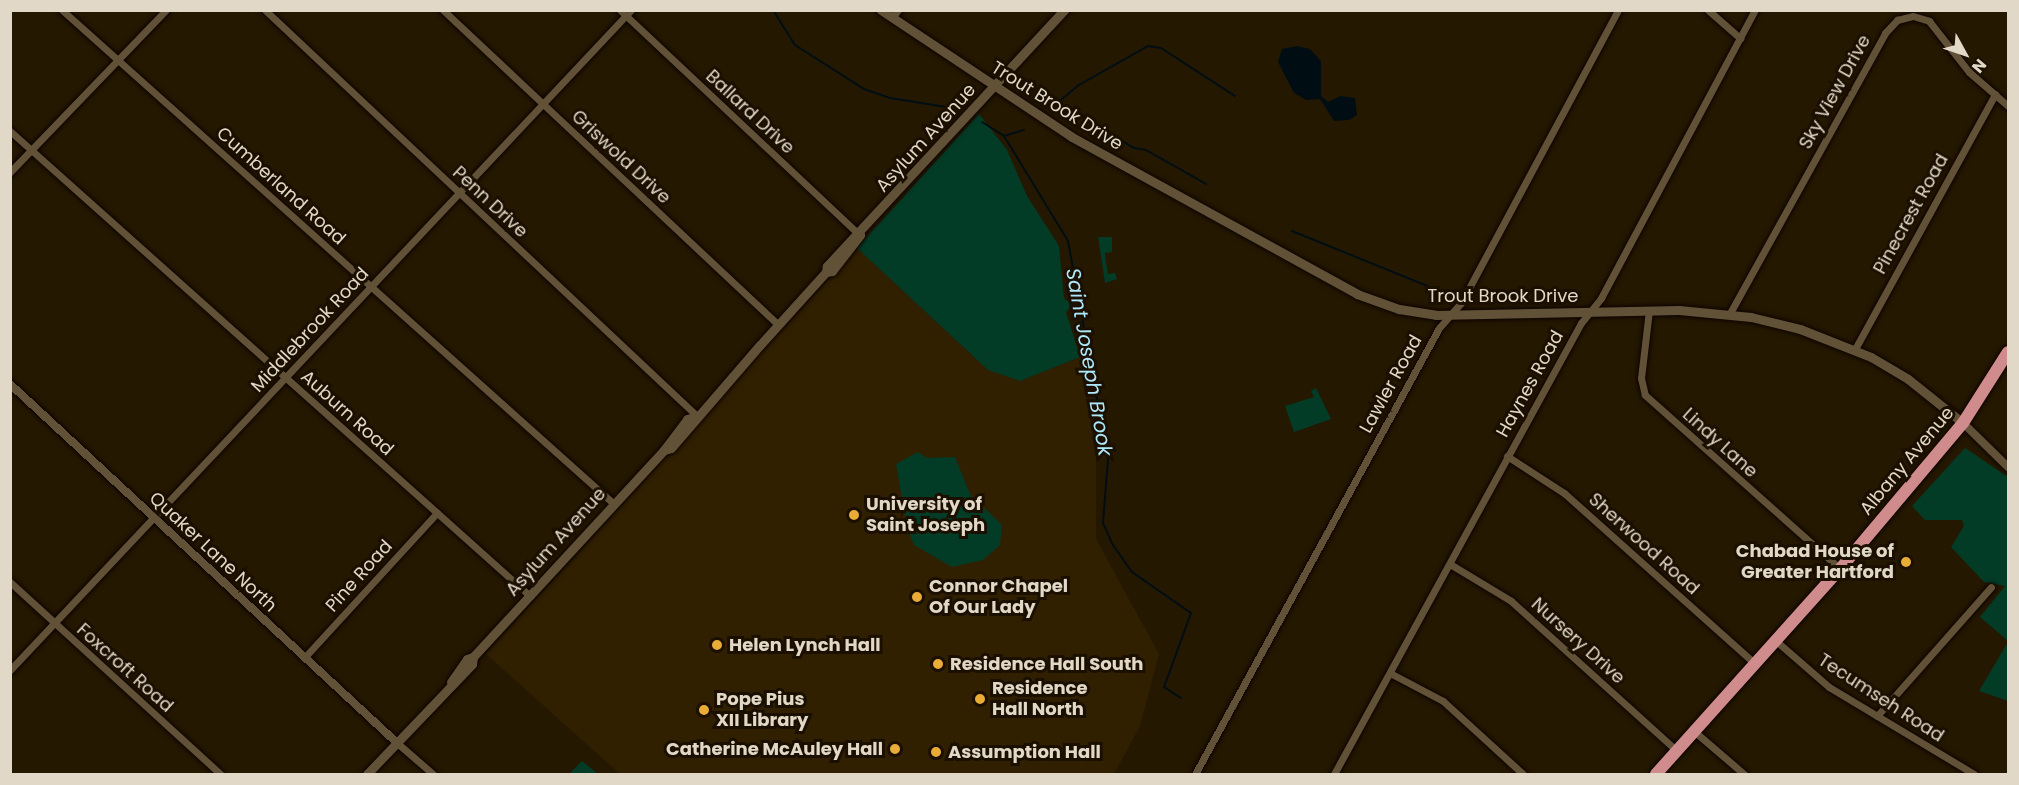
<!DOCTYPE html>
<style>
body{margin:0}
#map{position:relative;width:2019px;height:785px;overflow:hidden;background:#251800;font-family:Poppins,sans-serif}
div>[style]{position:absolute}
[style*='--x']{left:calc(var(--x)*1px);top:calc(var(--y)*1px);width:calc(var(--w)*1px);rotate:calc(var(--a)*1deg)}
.built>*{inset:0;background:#302000}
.green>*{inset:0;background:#033c26}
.water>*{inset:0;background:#000e14}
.stream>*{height:2px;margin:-1px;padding:0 1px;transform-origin:1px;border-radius:1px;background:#000e14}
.roads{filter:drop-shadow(0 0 2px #0e0400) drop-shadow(0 0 2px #0e0400)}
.minor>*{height:7px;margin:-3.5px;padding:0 3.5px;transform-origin:3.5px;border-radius:3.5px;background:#615237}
.tertiary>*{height:8px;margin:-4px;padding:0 4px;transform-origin:4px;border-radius:4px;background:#615237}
.secondary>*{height:9px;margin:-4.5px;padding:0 4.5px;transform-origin:4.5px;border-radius:4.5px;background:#615237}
.trunk>*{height:12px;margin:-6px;padding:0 6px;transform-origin:6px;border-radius:6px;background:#d08c8c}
.dots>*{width:16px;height:16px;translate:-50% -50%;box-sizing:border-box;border:3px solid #1b0f00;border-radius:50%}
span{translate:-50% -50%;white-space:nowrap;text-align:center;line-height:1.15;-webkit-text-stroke:6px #1b0f00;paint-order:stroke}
.street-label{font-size:18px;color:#e1d8c8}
.poi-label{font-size:18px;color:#e1d8c8;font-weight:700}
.left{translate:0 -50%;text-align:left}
.right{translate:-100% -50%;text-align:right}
.water-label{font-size:20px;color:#ade7fa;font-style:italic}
.frame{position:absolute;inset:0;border:12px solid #e1d8c8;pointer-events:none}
.north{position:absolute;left:1935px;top:24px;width:60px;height:60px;-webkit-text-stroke:4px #1b0f00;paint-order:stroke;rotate:130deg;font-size:16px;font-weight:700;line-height:24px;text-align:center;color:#e1d8c8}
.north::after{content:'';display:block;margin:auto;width:21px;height:27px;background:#e1d8c8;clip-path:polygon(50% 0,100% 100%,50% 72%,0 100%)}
</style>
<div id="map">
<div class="built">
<i style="clip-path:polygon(857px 248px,988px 370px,1020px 381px,1080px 357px,1096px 458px,1096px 539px,1159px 654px,1140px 726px,1114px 774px,620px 774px,486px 654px)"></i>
</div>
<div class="green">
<i style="clip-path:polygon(979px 114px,1007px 150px,1027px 196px,1059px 246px,1064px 298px,1072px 305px,1066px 312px,1080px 357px,1020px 381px,988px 370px,857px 248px)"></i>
<i style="clip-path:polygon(1098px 237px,1112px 237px,1112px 252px,1105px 253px,1106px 263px,1108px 274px,1115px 273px,1117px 279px,1105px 283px)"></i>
<i style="clip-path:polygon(1316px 388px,1331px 419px,1294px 432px,1285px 406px,1314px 397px,1311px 391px)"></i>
<i style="clip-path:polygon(1965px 448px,2008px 477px,2008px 641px,1980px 617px,2005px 586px,1984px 582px,1951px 547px,1964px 526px,1962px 520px,1925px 520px,1912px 506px)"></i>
<i style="clip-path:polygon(918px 452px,927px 458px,955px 457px,970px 494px,1002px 525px,1000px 545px,983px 560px,952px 567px,914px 545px,907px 528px,896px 464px)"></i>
<i style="clip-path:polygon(2008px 642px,2008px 701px,1979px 691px)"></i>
<i style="clip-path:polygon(582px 761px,598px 774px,569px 774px)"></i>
</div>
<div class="water">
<i style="clip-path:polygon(1297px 46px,1310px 49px,1321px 61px,1321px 96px,1328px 102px,1340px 96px,1355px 98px,1357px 115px,1349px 120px,1334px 121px,1320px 99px,1306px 100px,1294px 93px,1278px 62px,1282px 49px)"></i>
</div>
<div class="stream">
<i style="--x:773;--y:10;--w:41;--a:57.8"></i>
<i style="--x:795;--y:45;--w:82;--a:32.5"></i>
<i style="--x:864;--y:89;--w:28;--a:19"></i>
<i style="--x:890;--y:98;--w:57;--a:9.1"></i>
<i style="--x:1059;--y:103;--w:87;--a:31"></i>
<i style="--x:1134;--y:148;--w:12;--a:9"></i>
<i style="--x:1146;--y:150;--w:69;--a:29.5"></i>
<i style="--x:1056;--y:104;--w:30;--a:-40"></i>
<i style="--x:1079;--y:85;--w:79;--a:-29.5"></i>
<i style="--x:1148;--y:46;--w:13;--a:9"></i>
<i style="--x:1161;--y:48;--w:88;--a:33"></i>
<i style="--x:982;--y:122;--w:26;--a:32"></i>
<i style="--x:1004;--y:136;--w:123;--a:58.6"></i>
<i style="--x:1068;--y:241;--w:222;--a:79.6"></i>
<i style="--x:1108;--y:459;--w:64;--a:94.5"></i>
<i style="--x:1103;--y:523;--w:24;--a:66"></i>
<i style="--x:1113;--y:545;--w:33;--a:55"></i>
<i style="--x:1132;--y:572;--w:72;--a:34.8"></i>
<i style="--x:1191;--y:613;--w:79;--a:110"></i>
<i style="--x:1164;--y:687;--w:20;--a:33"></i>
<i style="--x:1004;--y:136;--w:21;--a:-17"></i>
<i style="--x:1292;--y:231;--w:165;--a:22.1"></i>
</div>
<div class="roads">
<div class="minor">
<i style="--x:62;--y:10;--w:741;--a:41.83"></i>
<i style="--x:265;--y:10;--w:591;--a:43.22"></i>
<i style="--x:443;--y:10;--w:460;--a:43.2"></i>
<i style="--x:620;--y:10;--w:329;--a:43.2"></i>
<i style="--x:1708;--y:10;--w:43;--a:41.2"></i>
<i style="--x:892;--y:18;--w:10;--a:-53"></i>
<i style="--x:10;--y:131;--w:698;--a:41.8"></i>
<i style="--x:10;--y:172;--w:225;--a:-46.1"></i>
<i style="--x:1649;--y:310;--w:68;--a:96.7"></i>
<i style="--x:1641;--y:378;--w:17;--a:77"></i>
<i style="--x:1645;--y:395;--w:261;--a:41.7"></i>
<i style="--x:1730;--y:313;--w:320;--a:-61"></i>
<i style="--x:1885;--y:33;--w:18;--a:-47"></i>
<i style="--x:1897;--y:20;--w:16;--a:-14"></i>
<i style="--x:1913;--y:16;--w:17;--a:17"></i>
<i style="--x:1929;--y:21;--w:65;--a:51.9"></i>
<i style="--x:1969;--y:72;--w:52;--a:41.1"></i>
<i style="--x:1855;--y:349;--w:291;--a:-61.2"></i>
<i style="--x:1507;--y:456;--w:68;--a:33"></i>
<i style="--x:1564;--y:493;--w:256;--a:41.8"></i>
<i style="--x:1450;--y:564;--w:71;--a:31.2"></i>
<i style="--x:1511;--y:601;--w:224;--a:42.1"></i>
<i style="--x:10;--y:582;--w:285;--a:42.4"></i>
<i style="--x:1776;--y:641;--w:70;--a:41"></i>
<i style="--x:1829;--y:687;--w:169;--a:31"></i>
<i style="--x:304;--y:658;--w:197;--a:-47.5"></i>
<i style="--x:10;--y:670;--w:906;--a:-46.74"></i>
<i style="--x:1390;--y:673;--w:60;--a:27.8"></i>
<i style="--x:1443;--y:701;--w:108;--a:42.4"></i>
<i style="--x:1877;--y:716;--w:172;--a:-48.5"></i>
<i style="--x:1695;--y:732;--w:65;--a:40.6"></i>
<i style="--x:396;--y:742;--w:49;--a:40.9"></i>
<i style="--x:1195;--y:774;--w:508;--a:-61.32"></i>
<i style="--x:1439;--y:328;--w:33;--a:-49"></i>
<i style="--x:1461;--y:303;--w:332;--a:-61.8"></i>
<i style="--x:1334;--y:774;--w:514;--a:-61.29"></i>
<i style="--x:1581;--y:323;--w:32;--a:-51"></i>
<i style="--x:1601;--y:298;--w:327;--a:-61.9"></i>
</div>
<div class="tertiary">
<i style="--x:10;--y:384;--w:526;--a:42.84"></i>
<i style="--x:1963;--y:423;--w:63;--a:44.4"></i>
</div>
<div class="secondary">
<i style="--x:881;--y:10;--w:229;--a:33.6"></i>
<i style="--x:1072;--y:137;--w:325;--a:28.8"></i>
<i style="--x:1357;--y:294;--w:45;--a:19.7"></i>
<i style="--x:1399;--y:309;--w:37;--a:9"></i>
<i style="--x:1436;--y:315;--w:243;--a:-1.2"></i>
<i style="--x:1679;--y:310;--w:72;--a:5.6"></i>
<i style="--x:1751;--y:317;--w:50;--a:13.8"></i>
<i style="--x:1800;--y:329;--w:76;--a:21.5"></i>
<i style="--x:1871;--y:357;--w:43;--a:30.7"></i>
<i style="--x:1908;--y:379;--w:70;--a:38.7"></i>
<i style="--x:826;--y:272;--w:6;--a:-81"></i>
<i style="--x:827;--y:266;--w:349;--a:-47.2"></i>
<i style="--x:664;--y:450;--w:7;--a:-16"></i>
<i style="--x:671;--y:448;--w:136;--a:-49.2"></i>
<i style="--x:760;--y:345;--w:98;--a:-47.9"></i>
<i style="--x:826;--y:272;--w:6;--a:-9"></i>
<i style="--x:832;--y:271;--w:46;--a:-52.1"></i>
<i style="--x:451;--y:682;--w:28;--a:-55"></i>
<i style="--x:467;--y:659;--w:6;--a:-18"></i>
<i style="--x:473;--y:657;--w:282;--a:-47.3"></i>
<i style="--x:664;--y:450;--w:39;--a:-53"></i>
<i style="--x:687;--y:419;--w:7;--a:-16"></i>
<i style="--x:367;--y:774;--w:152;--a:-46.3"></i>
<i style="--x:472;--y:664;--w:7;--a:-82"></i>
</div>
<div class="trunk">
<i style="--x:1656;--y:774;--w:275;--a:-48.1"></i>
<i style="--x:1840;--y:569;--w:191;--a:-49.9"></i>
<i style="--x:1963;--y:423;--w:84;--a:-57.6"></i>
</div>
</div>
<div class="dots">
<i style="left:854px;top:515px;background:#e8ac37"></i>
<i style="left:1906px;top:562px;background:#e8ac37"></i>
<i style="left:917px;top:597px;background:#e8ac37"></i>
<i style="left:717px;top:645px;background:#e8ac37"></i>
<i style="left:938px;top:664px;background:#e8ac37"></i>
<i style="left:980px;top:699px;background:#e8ac37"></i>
<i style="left:704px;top:710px;background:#e8ac37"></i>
<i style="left:895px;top:749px;background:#e8ac37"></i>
<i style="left:936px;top:752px;background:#e8ac37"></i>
</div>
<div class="street-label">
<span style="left:1835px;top:92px;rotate:-61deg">Sky View Drive</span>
<span style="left:1057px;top:106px;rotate:32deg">Trout Brook Drive</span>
<span style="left:750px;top:112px;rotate:43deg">Ballard Drive</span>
<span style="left:926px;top:138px;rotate:-48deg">Asylum Avenue</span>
<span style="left:621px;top:157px;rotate:43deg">Griswold Drive</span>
<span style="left:281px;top:186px;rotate:42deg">Cumberland Road</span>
<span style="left:490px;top:202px;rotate:43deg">Penn Drive</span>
<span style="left:1911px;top:214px;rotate:-61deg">Pinecrest Road</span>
<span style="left:1503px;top:296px">Trout Brook Drive</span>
<span style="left:310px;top:330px;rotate:-47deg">Middlebrook Road</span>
<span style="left:1391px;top:384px;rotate:-61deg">Lawler Road</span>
<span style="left:1530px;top:384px;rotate:-61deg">Haynes Road</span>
<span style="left:347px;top:413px;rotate:42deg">Auburn Road</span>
<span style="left:1720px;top:443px;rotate:42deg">Lindy Lane</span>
<span style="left:1907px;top:461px;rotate:-50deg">Albany Avenue</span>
<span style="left:556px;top:542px;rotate:-48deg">Asylum Avenue</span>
<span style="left:1644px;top:544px;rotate:42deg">Sherwood Road</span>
<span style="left:213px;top:552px;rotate:43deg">Quaker Lane North</span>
<span style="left:359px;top:576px;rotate:-48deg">Pine Road</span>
<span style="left:1578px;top:641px;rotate:42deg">Nursery Drive</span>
<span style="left:125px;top:668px;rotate:42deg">Foxcroft Road</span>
<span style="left:1881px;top:698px;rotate:33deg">Tecumseh Road</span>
</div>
<div class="poi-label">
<span class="left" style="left:866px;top:515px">University of<br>Saint Joseph</span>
<span class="right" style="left:1894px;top:562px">Chabad House of<br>Greater Hartford</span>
<span class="left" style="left:929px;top:597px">Connor Chapel<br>Of Our Lady</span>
<span class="left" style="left:729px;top:645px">Helen Lynch Hall</span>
<span class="left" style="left:950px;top:664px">Residence Hall South</span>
<span class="left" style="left:992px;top:699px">Residence<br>Hall North</span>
<span class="left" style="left:716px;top:710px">Pope Pius<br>XII Library</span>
<span class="right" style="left:883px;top:749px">Catherine McAuley Hall</span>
<span class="left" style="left:948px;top:752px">Assumption Hall</span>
</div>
<div class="water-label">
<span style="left:1089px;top:362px;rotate:80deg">Saint Joseph Brook</span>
</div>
<div class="frame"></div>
<div class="north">N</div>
</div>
